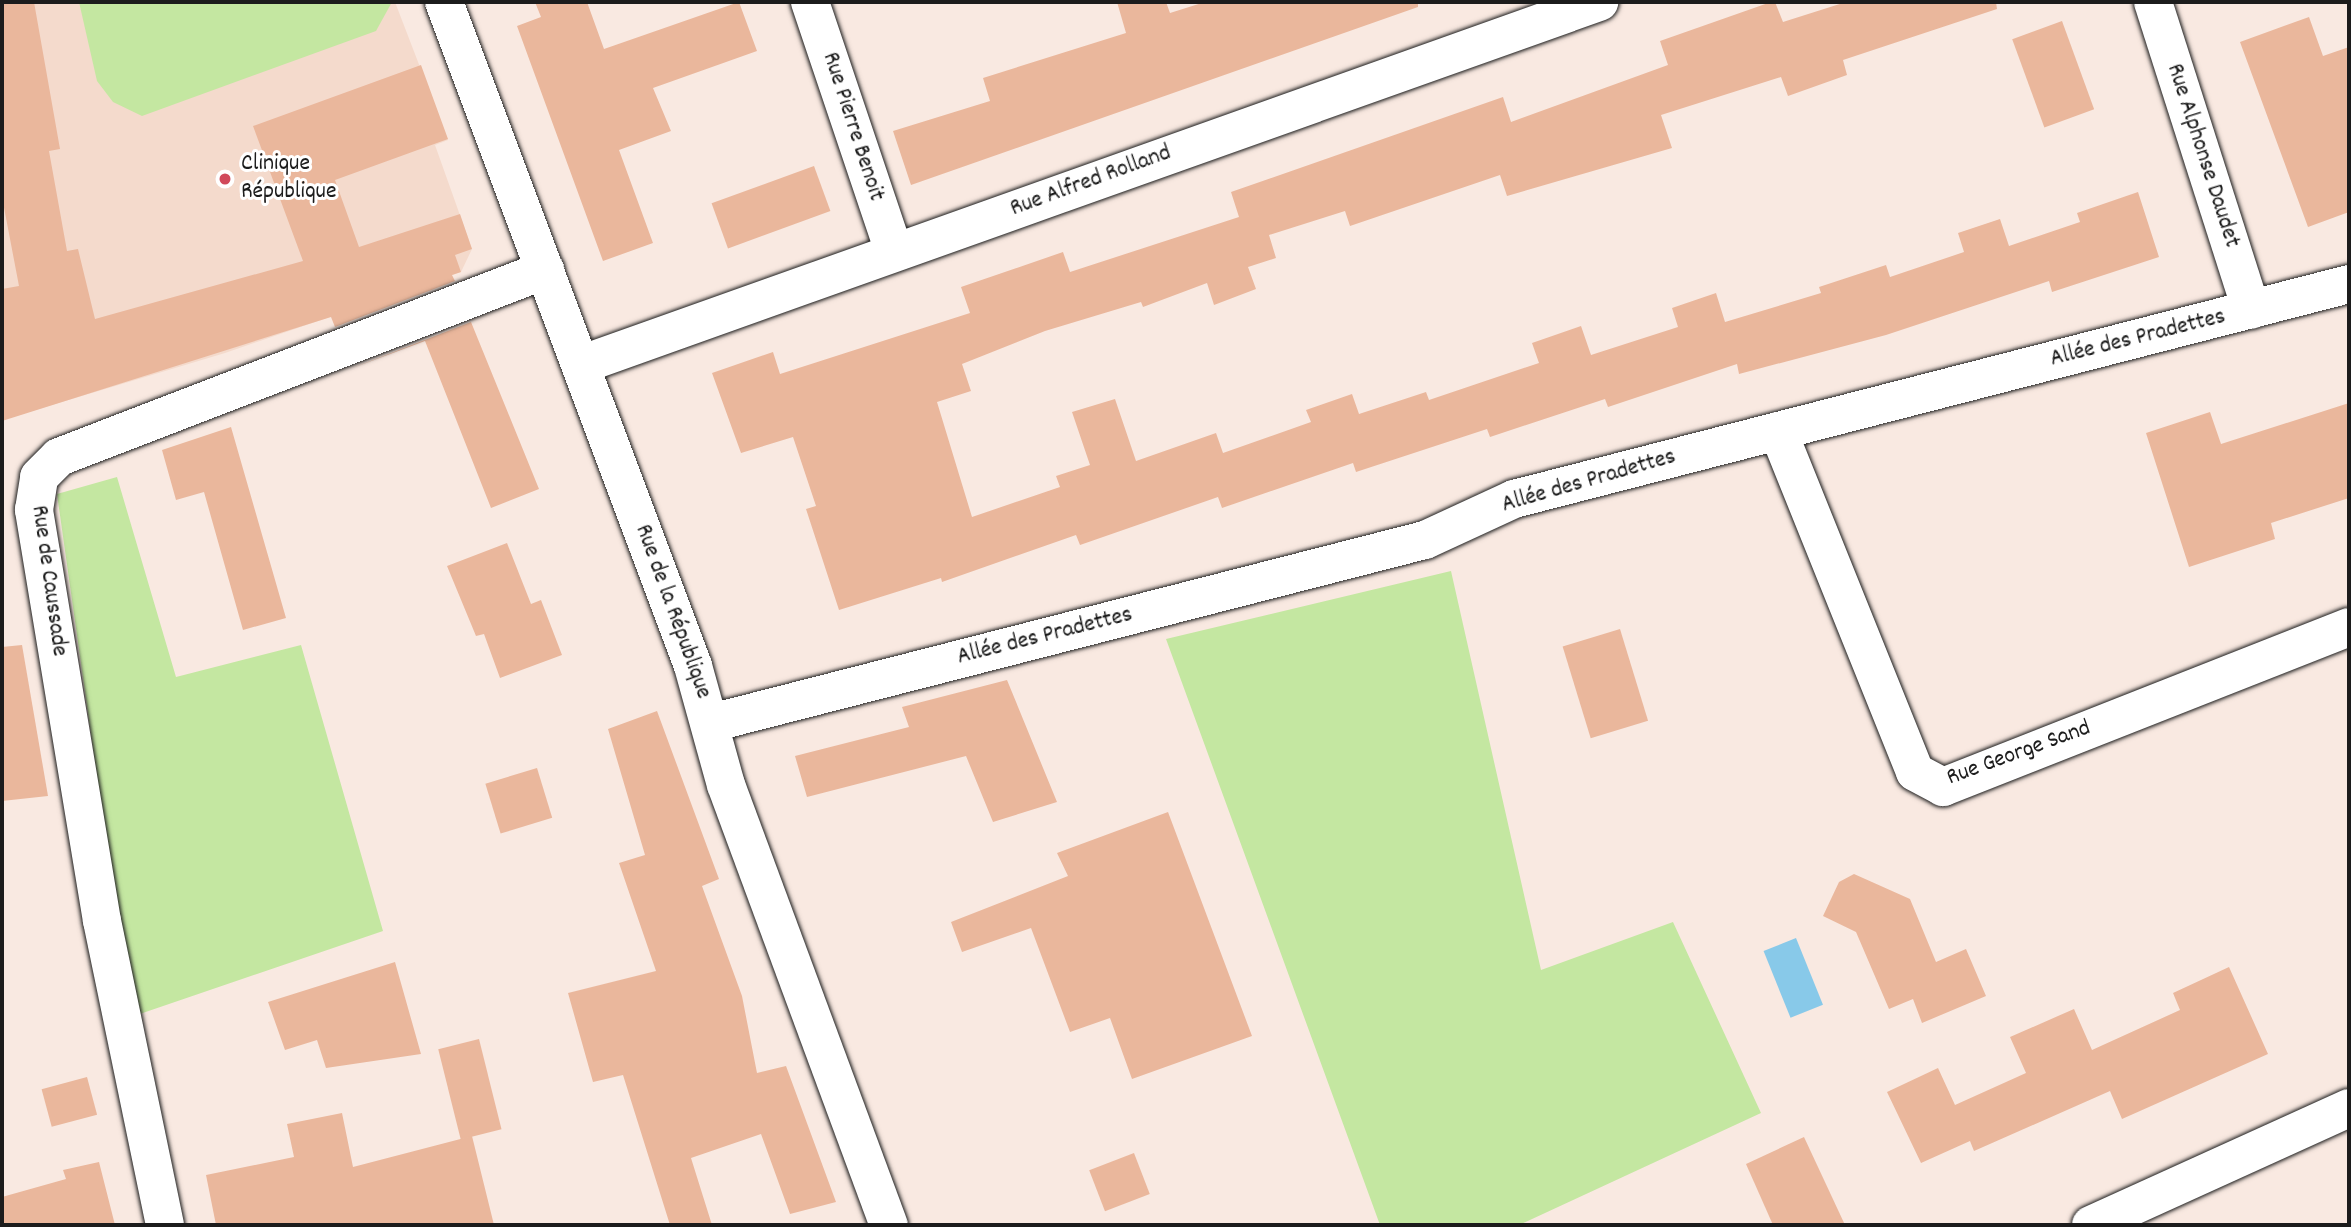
<!DOCTYPE html>
<meta charset="utf-8">
<style>
body{margin:0}
#map{position:relative;width:2351px;height:1227px;overflow:hidden;background:#f9e9e1;font-family:Dekko,sans-serif}
div>[style]{position:absolute}
[style*='--x']{left:calc(var(--x)*1px);top:calc(var(--y)*1px);width:calc(var(--w)*1px);rotate:calc(var(--a)*1deg)}
.built>*{inset:0;background:#f4dacc}
.green>*{inset:0;background:#c4e7a1}
.water>*{inset:0;background:#88c9e9;transform-origin:0 0}
.building>*{inset:0;background:#eab79c;transform-origin:0 0}
.roads{filter:drop-shadow(0 0 2px #1c1c1c) drop-shadow(0 0 2px #1c1c1c)}
.street>*{height:38px;margin:-19px;padding:0 19px;transform-origin:19px;border-radius:19px;background:#fff}
.secondary>*{height:38px;margin:-19px;padding:0 19px;transform-origin:19px;border-radius:19px;background:#fff}
.dots>*{width:19px;height:19px;translate:-50% -50%;box-sizing:border-box;border:4px solid #fff;border-radius:50%}
span{translate:-50% -50%;white-space:nowrap;text-align:center;line-height:1.15;-webkit-text-stroke:6px #fff;paint-order:stroke}
.street-label{font-size:24px;color:#1c1c1c}
.poi-label{font-size:24px;color:#1c1c1c}
.left{translate:0 -50%;text-align:left}
.frame{position:absolute;inset:0;border:4px solid #1c1c1c;pointer-events:none}
</style>
<div id="map">
<div class="built">
<i style="clip-path:polygon(2px 2px,395px 2px,448px 140px,435px 145px,472px 249px,461px 272px,225px 353px,2px 420px)"></i>
</div>
<div class="green">
<i style="clip-path:polygon(79px 2px,392px 2px,376px 31px,142px 116px,113px 102px,97px 81px)"></i>
<i style="clip-path:polygon(117px 477px,176px 677px,301px 645px,383px 931px,131px 1017px,57px 494px)"></i>
<i style="clip-path:polygon(1451px 571px,1541px 970px,1673px 922px,1761px 1113px,1519px 1225px,1380px 1225px,1166px 639px)"></i>
</div>
<div class="water">
<i style="left:1796px;top:938px;width:72px;height:35px;rotate:68deg"></i>
</div>
<div class="building">
<i style="clip-path:polygon(2px 2px,34px 2px,60px 149px,49px 151px,67px 251px,78px 249px,95px 319px,303px 261px,253px 126px,421px 65px,448px 139px,335px 180px,359px 247px,460px 214px,472px 249px,455px 255px,461px 272px,452px 275px,455px 281px,335px 327px,331px 317px,2px 421px,2px 289px,19px 286px,2px 197px)"></i>
<i style="clip-path:polygon(535px 2px,587px 2px,604px 49px,739px 2px,757px 51px,653px 88px,671px 131px,619px 150px,653px 243px,603px 261px,517px 26px,541px 17px)"></i>
<i style="clip-path:polygon(1117px 2px,1166px 2px,1170px 13px,1205px 2px,1418px 2px,1418px 7px,911px 185px,893px 131px,990px 101px,983px 78px,1126px 33px)"></i>
<i style="clip-path:polygon(1771px 2px,1775px 2px,1783px 22px,1846px 2px,1996px 2px,1997px 9px,1843px 60px,1847px 75px,1788px 96px,1781px 77px,1661px 115px,1672px 148px,1507px 196px,1500px 175px,1350px 226px,1345px 211px,1269px 235px,1276px 258px,1248px 267px,1256px 289px,1214px 305px,1207px 283px,1143px 307px,1141px 302px,1045px 331px,962px 364px,971px 391px,937px 402px,972px 517px,1060px 487px,1056px 476px,1090px 465px,1072px 412px,1115px 399px,1136px 461px,1216px 433px,1223px 453px,1311px 422px,1306px 410px,1352px 394px,1359px 414px,1426px 392px,1429px 400px,1539px 363px,1532px 343px,1581px 326px,1591px 355px,1678px 327px,1672px 308px,1716px 293px,1725px 322px,1821px 293px,1819px 287px,1886px 265px,1890px 277px,1964px 252px,1958px 233px,2000px 219px,2009px 246px,2080px 222px,2077px 213px,2138px 192px,2159px 257px,2052px 292px,2049px 281px,1886px 335px,1739px 374px,1737px 364px,1608px 407px,1605px 399px,1490px 437px,1487px 429px,1356px 472px,1353px 463px,1222px 508px,1218px 497px,1080px 545px,1076px 535px,942px 582px,941px 578px,839px 610px,806px 509px,816px 506px,793px 437px,741px 453px,712px 373px,773px 352px,780px 374px,970px 313px,961px 287px,1063px 252px,1070px 272px,1239px 217px,1231px 192px,1503px 97px,1511px 122px,1668px 65px,1660px 41px)"></i>
<i style="clip-path:polygon(2309px 17px,2323px 56px,2349px 47px,2349px 212px,2308px 227px,2240px 42px)"></i>
<i style="left:2062px;top:21px;width:94px;height:53px;rotate:70deg"></i>
<i style="left:814px;top:166px;width:48px;height:109px;rotate:70deg"></i>
<i style="clip-path:polygon(471px 322px,539px 489px,491px 508px,425px 341px,350px 369px)"></i>
<i style="clip-path:polygon(2349px 403px,2349px 498px,2271px 523px,2275px 539px,2189px 567px,2146px 433px,2210px 412px,2221px 444px)"></i>
<i style="clip-path:polygon(231px 427px,286px 618px,243px 630px,204px 492px,176px 500px,162px 450px)"></i>
<i style="clip-path:polygon(507px 543px,531px 604px,541px 600px,562px 655px,500px 678px,484px 634px,476px 636px,447px 566px)"></i>
<i style="left:1620px;top:629px;width:96px;height:60px;rotate:73deg"></i>
<i style="clip-path:polygon(22px 645px,48px 796px,2px 801px,2px 647px)"></i>
<i style="clip-path:polygon(1007px 680px,1057px 802px,993px 822px,966px 756px,807px 797px,795px 756px,909px 727px,902px 707px)"></i>
<i style="clip-path:polygon(657px 711px,719px 879px,702px 886px,742px 996px,757px 1073px,786px 1066px,836px 1202px,790px 1214px,761px 1134px,691px 1158px,712px 1225px,670px 1225px,623px 1075px,593px 1082px,568px 993px,656px 971px,619px 863px,645px 855px,608px 729px)"></i>
<i style="left:537px;top:768px;width:52px;height:54px;rotate:73deg"></i>
<i style="clip-path:polygon(1168px 812px,1252px 1036px,1132px 1079px,1110px 1018px,1070px 1032px,1031px 928px,962px 952px,951px 922px,1068px 876px,1057px 853px)"></i>
<i style="clip-path:polygon(1854px 874px,1910px 899px,1936px 962px,1966px 949px,1986px 996px,1922px 1023px,1913px 999px,1889px 1009px,1856px 932px,1823px 916px,1839px 882px)"></i>
<i style="clip-path:polygon(395px 962px,421px 1054px,326px 1068px,317px 1040px,285px 1050px,268px 1002px)"></i>
<i style="clip-path:polygon(2229px 967px,2268px 1054px,2122px 1119px,2110px 1091px,1974px 1151px,1970px 1141px,1921px 1163px,1887px 1092px,1938px 1068px,1955px 1105px,2026px 1073px,2010px 1037px,2074px 1009px,2092px 1050px,2180px 1010px,2173px 993px)"></i>
<i style="left:479px;top:1039px;width:93px;height:42px;rotate:76deg"></i>
<i style="left:87px;top:1077px;width:39px;height:47px;rotate:75deg"></i>
<i style="clip-path:polygon(342px 1113px,353px 1167px,472px 1136px,494px 1225px,216px 1225px,206px 1175px,294px 1157px,287px 1124px)"></i>
<i style="clip-path:polygon(1804px 1137px,1845px 1225px,1773px 1225px,1746px 1164px)"></i>
<i style="left:1134px;top:1153px;width:44px;height:48px;rotate:69deg"></i>
<i style="clip-path:polygon(99px 1162px,115px 1225px,2px 1225px,2px 1197px,66px 1179px,63px 1170px)"></i>
</div>
<div class="roads">
<div class="street">
<i style="--x:810;--y:2;--w:264;--a:71.4"></i>
<i style="--x:2153;--y:2;--w:323;--a:72.3"></i>
<i style="--x:583;--y:364;--w:1079;--a:-19.61"></i>
<i style="--x:1778;--y:431;--w:367;--a:68.1"></i>
<i style="--x:1915;--y:772;--w:32;--a:28"></i>
<i style="--x:1943;--y:787;--w:436;--a:-21.5"></i>
<i style="--x:711;--y:723;--w:737;--a:-14.38"></i>
<i style="--x:1425;--y:540;--w:98;--a:-24.7"></i>
<i style="--x:1514;--y:499;--w:862;--a:-14.44"></i>
<i style="--x:165;--y:1225;--w:310;--a:-101.7"></i>
<i style="--x:102;--y:921;--w:417;--a:-99.4"></i>
<i style="--x:34;--y:510;--w:33;--a:-81"></i>
<i style="--x:39;--y:477;--w:28;--a:-45"></i>
<i style="--x:59;--y:457;--w:521;--a:-21.05"></i>
<i style="--x:2091;--y:1225;--w:283;--a:-24.4"></i>
</div>
<div class="secondary">
<i style="--x:444;--y:2;--w:709;--a:69.44"></i>
<i style="--x:693;--y:666;--w:123;--a:74.5"></i>
<i style="--x:726;--y:785;--w:469;--a:69.7"></i>
</div>
</div>
<div class="dots">
<i style="left:225px;top:179px;background:#d1495b"></i>
</div>
<div class="street-label">
<span style="left:852px;top:127px;rotate:72deg">Rue Pierre Benoit</span>
<span style="left:2202px;top:156px;rotate:72deg">Rue Alphonse Daudet</span>
<span style="left:1091px;top:182px;rotate:-20deg">Rue Alfred Rolland</span>
<span style="left:2138px;top:339px;rotate:-14deg">Allée des Pradettes</span>
<span style="left:1589px;top:482px;rotate:-16deg">Allée des Pradettes</span>
<span style="left:48px;top:581px;rotate:82deg">Rue de Caussade</span>
<span style="left:672px;top:612px;rotate:70deg">Rue de la République</span>
<span style="left:1045px;top:637px;rotate:-14deg">Allée des Pradettes</span>
<span style="left:2019px;top:754px;rotate:-20deg">Rue George Sand</span>
</div>
<div class="poi-label">
<span class="left" style="left:241px;top:179px">Clinique<br>République</span>
</div>
<div class="frame"></div>
</div>
